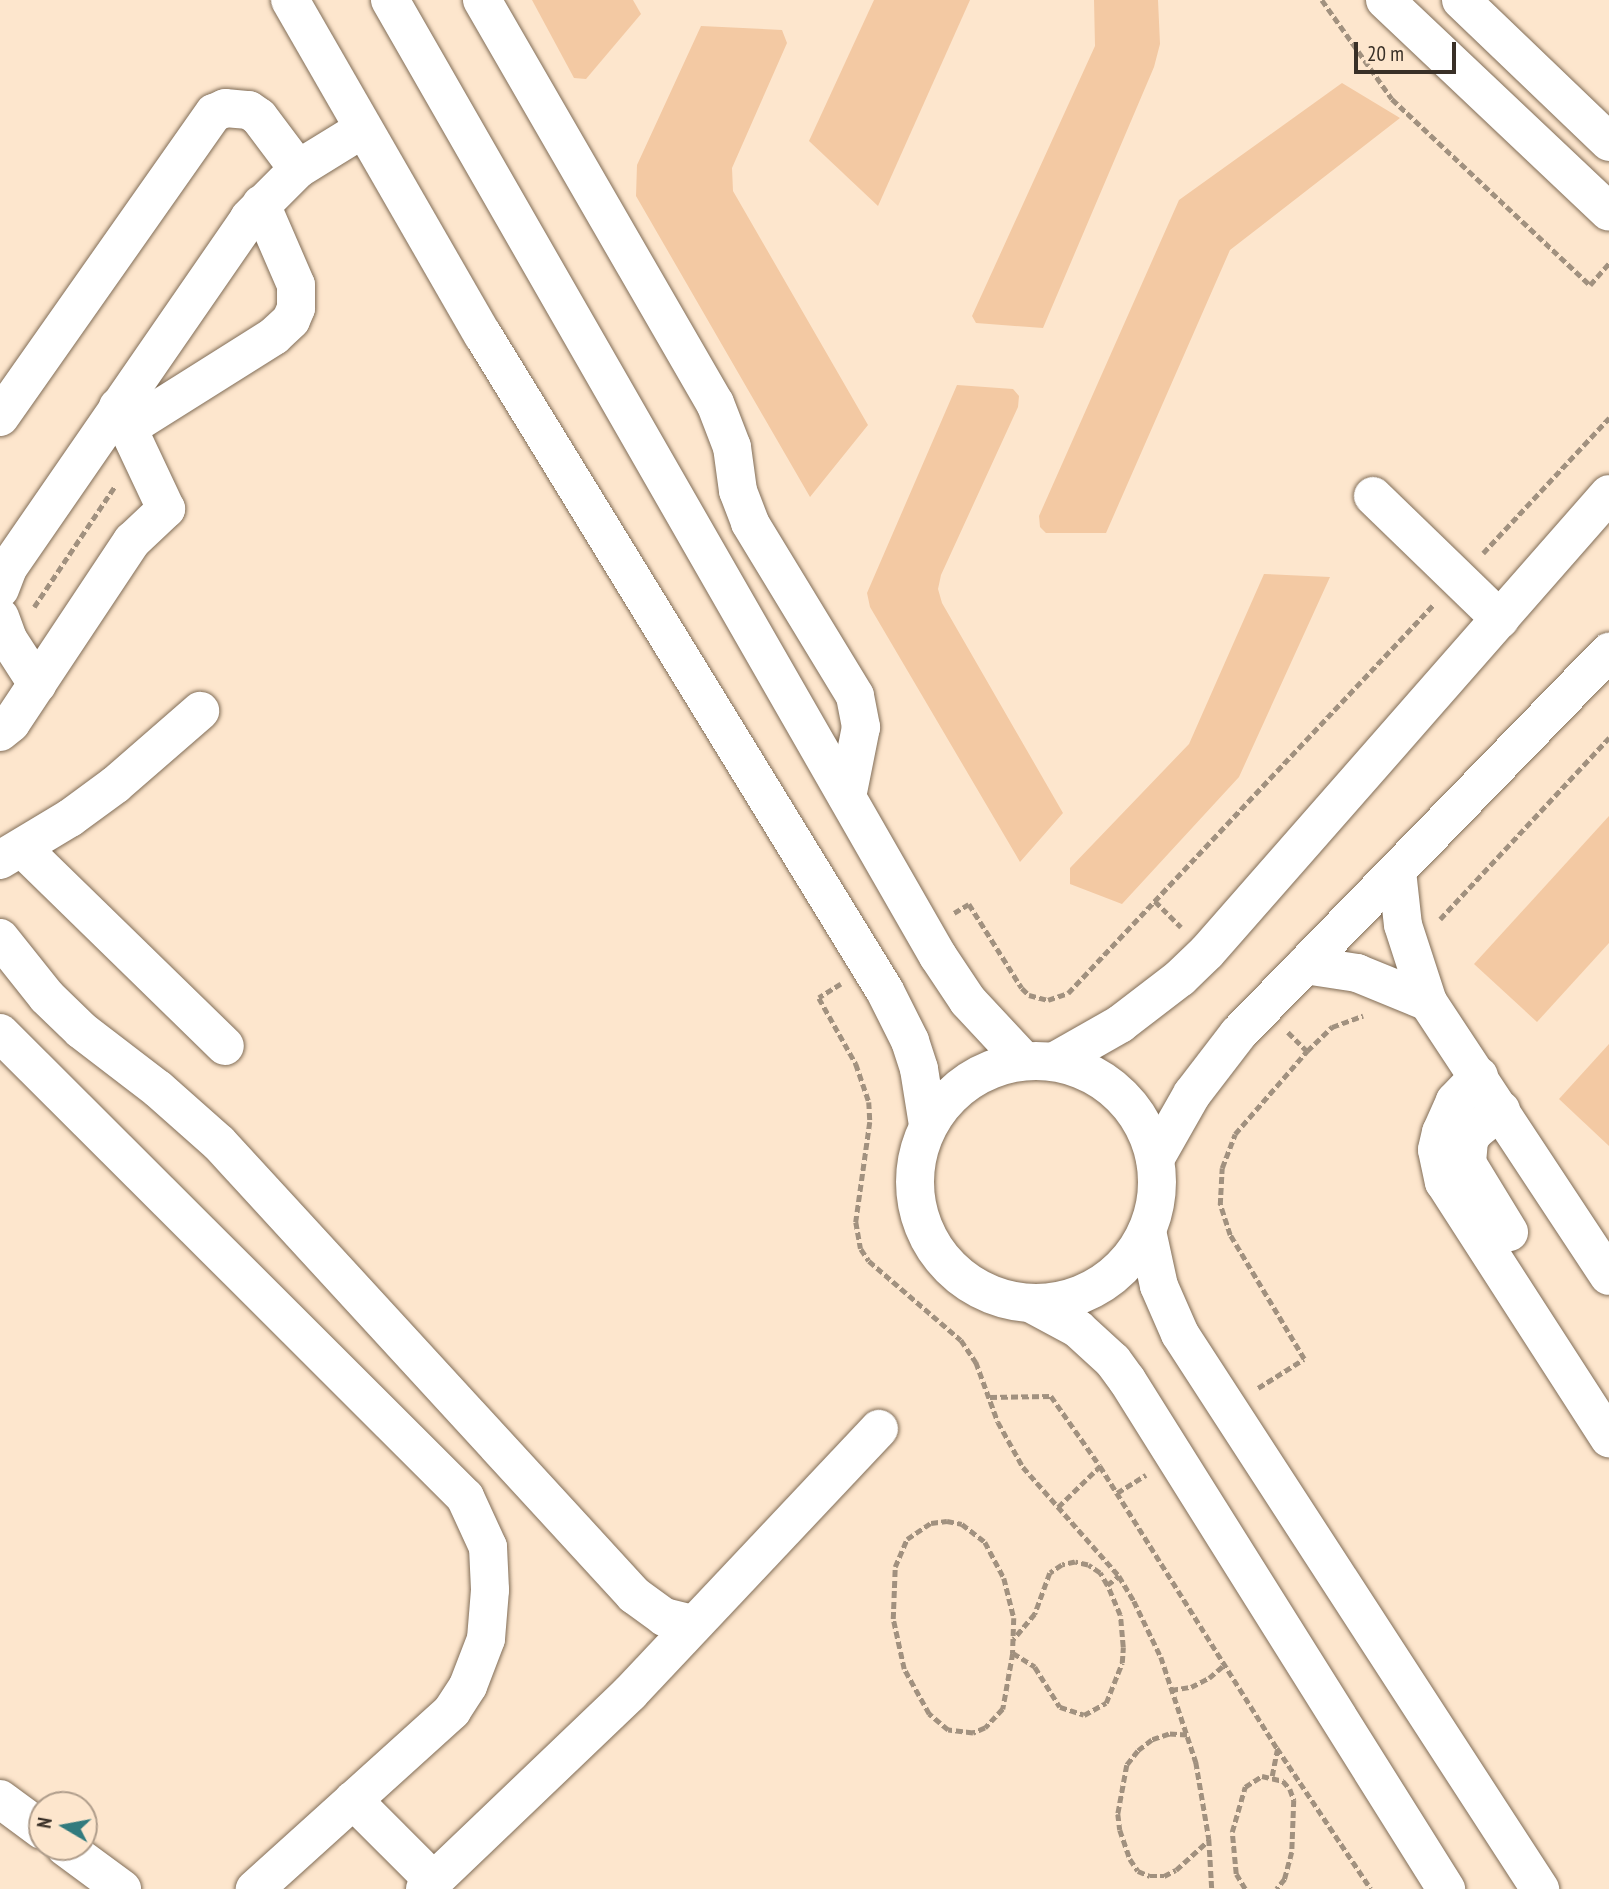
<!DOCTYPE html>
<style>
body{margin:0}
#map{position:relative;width:1609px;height:1889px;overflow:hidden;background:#fde6cd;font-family:"PT Sans Narrow",sans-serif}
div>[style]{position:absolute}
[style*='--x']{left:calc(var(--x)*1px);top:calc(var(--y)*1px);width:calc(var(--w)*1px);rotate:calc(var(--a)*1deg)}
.building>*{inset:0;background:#f3c9a3}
.path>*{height:4.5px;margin-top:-2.25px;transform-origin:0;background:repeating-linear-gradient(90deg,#a1917f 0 7px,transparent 0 10.5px)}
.roads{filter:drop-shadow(0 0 2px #816d57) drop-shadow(0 0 2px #816d57)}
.minor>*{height:38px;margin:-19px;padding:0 19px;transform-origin:19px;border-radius:19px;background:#fff}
.minor>.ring{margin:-19px;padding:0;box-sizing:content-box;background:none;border:38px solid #fff;border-radius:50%}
span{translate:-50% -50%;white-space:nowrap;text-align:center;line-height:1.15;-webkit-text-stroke:6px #fde6cd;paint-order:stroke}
.north{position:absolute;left:28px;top:1791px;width:70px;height:70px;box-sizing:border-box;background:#fde6cd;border:2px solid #af9d8b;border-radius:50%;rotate:280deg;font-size:19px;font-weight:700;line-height:28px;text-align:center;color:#393027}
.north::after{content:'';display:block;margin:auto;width:24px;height:32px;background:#327b7e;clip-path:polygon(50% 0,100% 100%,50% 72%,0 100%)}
.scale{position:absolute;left:1354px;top:42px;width:102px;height:32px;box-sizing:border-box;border:4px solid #393027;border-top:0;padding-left:9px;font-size:21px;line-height:24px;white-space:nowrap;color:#393027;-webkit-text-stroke:5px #fde6cd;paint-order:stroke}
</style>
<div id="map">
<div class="building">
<i style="clip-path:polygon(532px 0,633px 0,641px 14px,586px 79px,574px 78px)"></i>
<i style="clip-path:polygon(874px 0,970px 0,878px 206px,809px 141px)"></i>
<i style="clip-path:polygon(1094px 0,1158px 0,1160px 44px,1154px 67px,1043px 328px,976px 323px,972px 316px,1095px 46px)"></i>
<i style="clip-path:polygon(701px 26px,782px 30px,787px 43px,732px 168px,733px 191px,868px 425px,810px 497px,636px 196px,637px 165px)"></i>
<i style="clip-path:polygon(1342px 83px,1400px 118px,1230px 250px,1106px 533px,1046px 533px,1040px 527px,1039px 516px,1179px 200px)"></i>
<i style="clip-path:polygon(957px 385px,1013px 389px,1019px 396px,1018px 407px,941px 575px,938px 589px,942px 603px,1063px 813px,1020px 862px,870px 607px,867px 593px)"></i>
<i style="clip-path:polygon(1264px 574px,1330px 577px,1239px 777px,1122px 904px,1070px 884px,1070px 868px,1189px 744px)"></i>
<i style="clip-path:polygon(1609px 816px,1609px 943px,1537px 1022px,1474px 964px)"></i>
<i style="clip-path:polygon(1609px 1044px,1609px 1146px,1559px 1099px)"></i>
</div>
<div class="path">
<i style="--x:1322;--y:0;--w:121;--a:54.7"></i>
<i style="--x:1392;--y:99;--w:272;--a:43.2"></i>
<i style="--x:1590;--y:285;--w:29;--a:-49"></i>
<i style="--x:1483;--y:553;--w:185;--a:-47"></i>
<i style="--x:34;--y:607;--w:146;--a:-56.2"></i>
<i style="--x:1155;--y:901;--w:37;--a:45"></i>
<i style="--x:954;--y:913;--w:17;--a:-31"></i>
<i style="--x:969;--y:904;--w:99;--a:57.8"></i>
<i style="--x:1022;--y:988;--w:10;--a:45"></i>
<i style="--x:1029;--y:995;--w:20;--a:15"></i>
<i style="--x:1048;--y:1000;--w:21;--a:-19"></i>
<i style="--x:1068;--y:993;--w:533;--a:-46.75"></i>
<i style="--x:1440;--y:919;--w:248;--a:-47"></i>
<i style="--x:841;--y:984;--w:26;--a:148"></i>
<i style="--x:819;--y:998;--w:76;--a:60.7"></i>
<i style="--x:856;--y:1064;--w:40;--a:71.1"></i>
<i style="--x:869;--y:1102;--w:20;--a:87"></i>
<i style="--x:870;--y:1122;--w:101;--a:98"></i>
<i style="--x:856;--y:1222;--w:27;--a:80"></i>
<i style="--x:861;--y:1249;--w:14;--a:56"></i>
<i style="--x:869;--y:1261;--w:121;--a:40.7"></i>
<i style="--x:961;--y:1340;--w:27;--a:56"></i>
<i style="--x:976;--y:1362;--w:64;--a:69.9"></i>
<i style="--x:998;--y:1422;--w:51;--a:60.9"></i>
<i style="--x:1023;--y:1467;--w:145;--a:48.6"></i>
<i style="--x:1119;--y:1576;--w:29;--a:59"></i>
<i style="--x:1134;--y:1601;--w:62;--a:64.3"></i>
<i style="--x:1161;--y:1657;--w:111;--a:71.6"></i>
<i style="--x:1196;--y:1762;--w:78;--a:80.4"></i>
<i style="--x:1209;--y:1839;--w:50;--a:86.6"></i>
<i style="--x:1288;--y:1032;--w:27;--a:45"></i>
<i style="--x:1258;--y:1388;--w:54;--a:-32.2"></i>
<i style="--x:1304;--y:1359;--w:144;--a:-120.8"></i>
<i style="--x:1230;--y:1235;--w:32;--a:-108"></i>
<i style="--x:1220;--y:1205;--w:37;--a:-87"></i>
<i style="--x:1222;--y:1168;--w:36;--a:-69"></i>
<i style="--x:1235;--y:1134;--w:110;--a:-49.1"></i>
<i style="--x:1307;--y:1051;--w:35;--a:-44"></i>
<i style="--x:1332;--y:1027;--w:33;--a:-20"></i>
<i style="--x:990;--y:1397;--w:61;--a:-0.9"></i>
<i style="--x:1051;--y:1396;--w:85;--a:55"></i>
<i style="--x:1100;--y:1466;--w:333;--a:57.9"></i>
<i style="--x:1277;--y:1748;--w:169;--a:56.3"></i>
<i style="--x:1117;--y:1493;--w:34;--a:-32"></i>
<i style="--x:1058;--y:1507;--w:59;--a:-44.3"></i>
<i style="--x:947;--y:1521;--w:15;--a:11"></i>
<i style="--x:962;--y:1524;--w:29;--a:38"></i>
<i style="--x:985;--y:1542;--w:41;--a:62.2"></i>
<i style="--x:1004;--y:1578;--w:41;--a:76"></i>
<i style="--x:1014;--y:1618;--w:35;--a:92"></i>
<i style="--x:1013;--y:1653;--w:57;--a:100.1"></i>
<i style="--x:1003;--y:1709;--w:26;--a:133"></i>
<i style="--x:985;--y:1728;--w:13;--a:157"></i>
<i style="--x:973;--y:1733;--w:25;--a:-173"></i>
<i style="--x:948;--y:1730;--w:25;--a:-140"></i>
<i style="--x:929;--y:1714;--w:51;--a:-119.1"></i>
<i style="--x:904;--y:1669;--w:51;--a:-102.4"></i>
<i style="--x:893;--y:1619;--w:52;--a:-87.8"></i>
<i style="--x:895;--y:1567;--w:30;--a:-67"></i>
<i style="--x:907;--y:1539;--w:29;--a:-34"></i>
<i style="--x:931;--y:1523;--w:16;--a:-7"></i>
<i style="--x:1107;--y:1585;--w:15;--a:-37"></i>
<i style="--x:1013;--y:1653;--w:26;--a:32"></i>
<i style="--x:1035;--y:1667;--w:47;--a:58"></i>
<i style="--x:1060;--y:1707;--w:25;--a:18"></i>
<i style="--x:1084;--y:1715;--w:25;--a:-29"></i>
<i style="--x:1106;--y:1703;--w:43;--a:-68.2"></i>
<i style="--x:1122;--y:1663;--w:16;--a:-86"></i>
<i style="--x:1123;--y:1647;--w:32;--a:-95"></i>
<i style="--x:1120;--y:1615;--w:33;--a:-113"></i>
<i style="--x:1107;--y:1585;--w:14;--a:-120"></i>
<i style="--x:1100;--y:1573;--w:14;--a:-146"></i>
<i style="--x:1088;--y:1565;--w:13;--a:-167"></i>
<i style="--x:1075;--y:1562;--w:13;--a:167"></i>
<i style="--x:1062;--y:1565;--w:14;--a:146"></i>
<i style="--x:1050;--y:1573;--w:44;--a:110.1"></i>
<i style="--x:1035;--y:1614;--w:33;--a:130"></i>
<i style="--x:1171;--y:1690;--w:20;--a:-9"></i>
<i style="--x:1191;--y:1687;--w:20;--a:-27"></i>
<i style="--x:1209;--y:1678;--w:20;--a:-41"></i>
<i style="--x:1187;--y:1735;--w:18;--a:-177"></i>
<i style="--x:1169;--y:1734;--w:18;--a:161"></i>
<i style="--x:1152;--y:1740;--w:18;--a:142"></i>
<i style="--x:1138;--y:1751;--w:18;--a:128"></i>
<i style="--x:1127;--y:1765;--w:50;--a:100.4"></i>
<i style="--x:1118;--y:1814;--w:16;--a:83"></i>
<i style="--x:1120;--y:1830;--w:31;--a:71"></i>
<i style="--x:1130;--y:1859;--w:14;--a:56"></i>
<i style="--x:1138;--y:1871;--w:13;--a:23"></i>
<i style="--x:1150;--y:1876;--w:14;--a:0"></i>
<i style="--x:1164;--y:1876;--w:13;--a:-27"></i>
<i style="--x:1176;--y:1870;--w:45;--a:-42.3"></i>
<i style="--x:1272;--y:1776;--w:26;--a:-79"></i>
<i style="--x:1245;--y:1889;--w:17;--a:-121"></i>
<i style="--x:1236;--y:1874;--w:42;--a:-95.4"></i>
<i style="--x:1232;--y:1832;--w:47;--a:-73.9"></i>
<i style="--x:1245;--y:1787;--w:20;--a:-33"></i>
<i style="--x:1262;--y:1776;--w:22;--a:13"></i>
<i style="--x:1283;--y:1781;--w:11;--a:49"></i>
<i style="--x:1290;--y:1789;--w:12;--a:70"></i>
<i style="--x:1294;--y:1800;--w:52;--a:92.2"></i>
<i style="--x:1292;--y:1852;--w:28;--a:105"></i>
<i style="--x:1285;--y:1879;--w:13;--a:129"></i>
</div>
<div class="roads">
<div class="minor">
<i style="--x:290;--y:0;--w:387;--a:60.1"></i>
<i style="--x:483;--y:335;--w:769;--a:58.5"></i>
<i style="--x:885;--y:991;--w:56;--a:63.4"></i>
<i style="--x:910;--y:1041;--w:29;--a:72"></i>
<i style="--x:919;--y:1069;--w:57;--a:80.9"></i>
<i style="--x:390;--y:0;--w:1102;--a:60.18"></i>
<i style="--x:938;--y:956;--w:54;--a:56.3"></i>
<i style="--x:968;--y:1001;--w:82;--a:47"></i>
<i style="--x:482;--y:0;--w:466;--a:60"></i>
<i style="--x:715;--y:403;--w:47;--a:68.9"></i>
<i style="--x:732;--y:447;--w:44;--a:82.2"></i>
<i style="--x:738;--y:491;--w:34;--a:69"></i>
<i style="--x:750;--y:523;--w:202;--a:58.7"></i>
<i style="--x:855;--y:696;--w:32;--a:79"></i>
<i style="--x:861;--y:727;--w:71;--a:101.3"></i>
<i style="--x:1385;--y:0;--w:308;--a:43.4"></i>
<i style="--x:1461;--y:0;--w:205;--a:43.8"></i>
<i style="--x:0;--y:417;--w:372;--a:-54.9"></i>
<i style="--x:214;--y:113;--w:12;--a:-24"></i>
<i style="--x:225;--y:108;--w:24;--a:5"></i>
<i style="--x:249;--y:110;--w:12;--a:35"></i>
<i style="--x:259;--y:117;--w:65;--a:53.1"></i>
<i style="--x:128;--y:428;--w:173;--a:-32.2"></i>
<i style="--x:274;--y:336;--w:23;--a:-43"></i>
<i style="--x:291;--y:320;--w:13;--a:-67"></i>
<i style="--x:296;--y:308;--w:23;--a:-90"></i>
<i style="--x:296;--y:285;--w:88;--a:-113.4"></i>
<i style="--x:1373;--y:496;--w:177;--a:44.1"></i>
<i style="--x:0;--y:589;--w:22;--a:-69"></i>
<i style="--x:8;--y:568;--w:425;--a:-55.4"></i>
<i style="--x:249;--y:218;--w:69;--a:-45"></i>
<i style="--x:298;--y:169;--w:76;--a:-31.6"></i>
<i style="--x:0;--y:617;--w:23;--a:70"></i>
<i style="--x:8;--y:639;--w:54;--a:57.2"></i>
<i style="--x:0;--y:732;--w:14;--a:-39"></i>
<i style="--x:11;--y:723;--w:219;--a:-56.4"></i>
<i style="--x:132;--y:541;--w:47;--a:-43.3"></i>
<i style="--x:166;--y:509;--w:113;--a:-115.2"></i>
<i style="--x:23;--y:849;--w:282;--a:44.3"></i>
<i style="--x:0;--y:860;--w:82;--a:-31"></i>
<i style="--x:70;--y:818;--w:56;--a:-36.3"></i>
<i style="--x:115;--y:785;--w:113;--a:-41"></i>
<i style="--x:1397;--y:871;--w:54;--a:83.7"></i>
<i style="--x:1403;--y:925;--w:81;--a:72"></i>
<i style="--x:1428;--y:1002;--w:328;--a:56.6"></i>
<i style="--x:0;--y:938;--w:75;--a:51.5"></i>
<i style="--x:47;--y:997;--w:47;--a:44.1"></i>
<i style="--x:81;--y:1030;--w:97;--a:37.5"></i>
<i style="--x:158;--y:1089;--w:81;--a:41.5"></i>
<i style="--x:219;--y:1143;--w:614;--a:47.44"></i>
<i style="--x:634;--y:1595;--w:37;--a:36"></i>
<i style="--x:664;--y:1617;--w:30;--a:14"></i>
<i style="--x:1305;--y:965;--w:53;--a:8.7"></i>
<i style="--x:1357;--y:973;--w:77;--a:22.2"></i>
<i style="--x:0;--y:1033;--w:657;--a:44.94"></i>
<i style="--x:465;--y:1497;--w:55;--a:65.3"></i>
<i style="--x:488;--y:1547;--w:43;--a:87.3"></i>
<i style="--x:490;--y:1590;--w:49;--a:94.7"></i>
<i style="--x:486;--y:1639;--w:50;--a:111"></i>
<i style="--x:468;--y:1686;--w:30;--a:123"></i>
<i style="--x:452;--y:1711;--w:266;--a:137.9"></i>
<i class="ring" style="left:915px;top:1061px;width:204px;height:204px"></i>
<i style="--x:1055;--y:1061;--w:75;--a:-29.6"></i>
<i style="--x:1120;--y:1024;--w:76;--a:-37.5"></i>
<i style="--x:1180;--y:978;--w:37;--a:-44"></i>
<i style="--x:1207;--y:952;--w:609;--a:-48.73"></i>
<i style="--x:1479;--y:1076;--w:35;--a:134"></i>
<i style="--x:1455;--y:1101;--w:34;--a:114"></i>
<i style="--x:1441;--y:1132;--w:18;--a:103"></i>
<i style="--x:1437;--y:1150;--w:33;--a:78"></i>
<i style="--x:1444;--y:1182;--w:305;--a:57.2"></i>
<i style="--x:1501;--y:1110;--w:33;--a:141"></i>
<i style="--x:1475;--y:1131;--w:11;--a:124"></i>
<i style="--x:1469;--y:1140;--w:23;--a:95"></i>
<i style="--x:1467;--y:1163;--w:81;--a:58.7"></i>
<i style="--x:1155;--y:1159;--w:75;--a:-60.4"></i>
<i style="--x:1192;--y:1094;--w:76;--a:-52.5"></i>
<i style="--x:1238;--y:1034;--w:533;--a:-45.84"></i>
<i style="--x:1147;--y:1231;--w:56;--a:77.7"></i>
<i style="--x:1159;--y:1286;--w:52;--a:66.4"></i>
<i style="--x:1180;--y:1334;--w:662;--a:57.03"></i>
<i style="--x:1030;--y:1303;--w:55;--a:28.4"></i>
<i style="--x:1078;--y:1329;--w:47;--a:42.4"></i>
<i style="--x:1113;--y:1361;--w:24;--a:54"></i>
<i style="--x:1127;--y:1380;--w:601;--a:57.92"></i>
<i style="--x:0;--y:1799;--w:52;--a:36.4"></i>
<i style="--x:353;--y:1800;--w:115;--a:45"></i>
<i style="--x:65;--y:1847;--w:71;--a:36.4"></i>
<i style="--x:425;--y:1889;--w:284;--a:-43.7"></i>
<i style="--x:630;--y:1693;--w:363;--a:-46.7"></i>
</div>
</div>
<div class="north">N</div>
<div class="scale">20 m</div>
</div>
